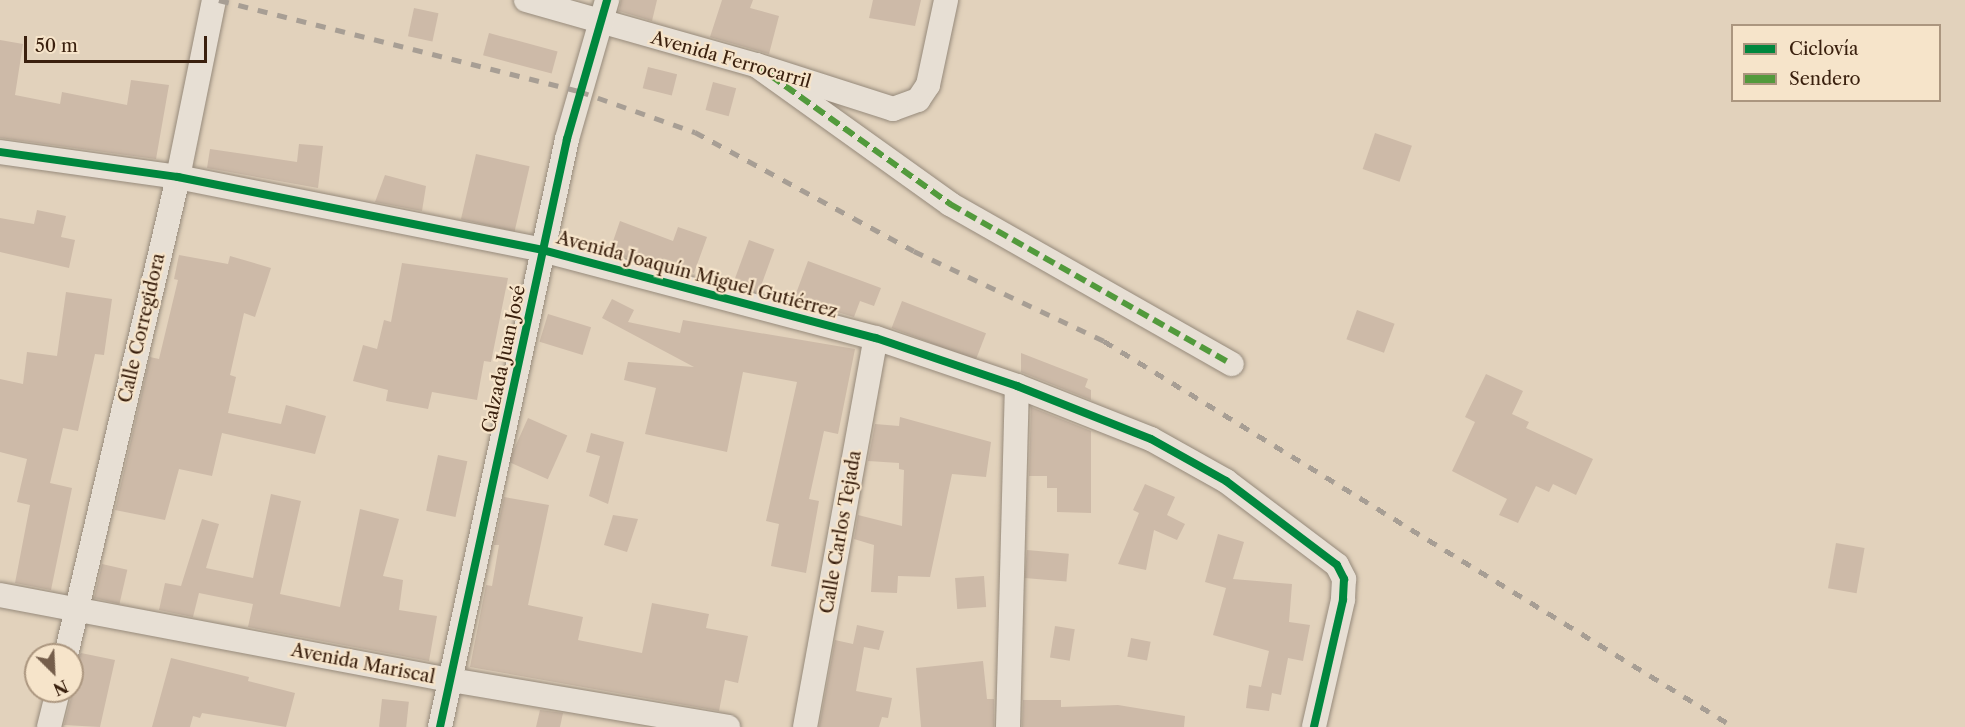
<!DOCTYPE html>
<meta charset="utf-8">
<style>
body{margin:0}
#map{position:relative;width:1965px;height:727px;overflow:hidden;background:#e2d2bc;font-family:"Libre Caslon Text",serif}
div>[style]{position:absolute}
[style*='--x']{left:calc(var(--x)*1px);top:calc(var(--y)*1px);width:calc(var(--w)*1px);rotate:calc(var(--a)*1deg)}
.building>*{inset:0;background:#cdbaa8;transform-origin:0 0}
.roads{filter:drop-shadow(0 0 2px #968a7b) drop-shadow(0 0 2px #968a7b)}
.street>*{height:24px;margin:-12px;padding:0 12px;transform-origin:12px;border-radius:12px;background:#e7dfd4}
.rail>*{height:4.5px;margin-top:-2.25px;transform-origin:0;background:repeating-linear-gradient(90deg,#a79e94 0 10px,transparent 0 20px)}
.quiet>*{height:6px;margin-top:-3px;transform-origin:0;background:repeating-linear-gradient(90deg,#529a3c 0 12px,transparent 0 18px)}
.cycleway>*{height:8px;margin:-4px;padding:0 4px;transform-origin:4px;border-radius:4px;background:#00873e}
span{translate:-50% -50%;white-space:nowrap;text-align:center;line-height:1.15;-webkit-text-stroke:4.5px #f6e4ca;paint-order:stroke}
.street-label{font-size:18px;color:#3a200e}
.legend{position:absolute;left:1731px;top:24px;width:210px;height:78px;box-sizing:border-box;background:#f6e4ca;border:2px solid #ab967f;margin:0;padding:8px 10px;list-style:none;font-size:18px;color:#3a200e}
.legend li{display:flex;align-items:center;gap:12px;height:30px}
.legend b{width:30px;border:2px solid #ab967f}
.north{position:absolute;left:24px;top:643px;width:60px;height:60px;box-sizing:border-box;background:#f6e4ca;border:2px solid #ab967f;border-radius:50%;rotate:156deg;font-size:16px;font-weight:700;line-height:24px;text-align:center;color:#3a200e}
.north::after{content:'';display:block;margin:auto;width:21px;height:27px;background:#755e4b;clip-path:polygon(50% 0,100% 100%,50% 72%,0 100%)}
.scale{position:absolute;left:24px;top:36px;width:183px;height:27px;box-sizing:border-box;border:3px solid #3a200e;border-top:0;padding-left:8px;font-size:18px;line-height:21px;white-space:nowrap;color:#3a200e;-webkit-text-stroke:4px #f6e4ca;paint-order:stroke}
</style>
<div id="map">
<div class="building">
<i style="clip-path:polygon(621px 0,657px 0,652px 21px,619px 11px)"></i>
<i style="clip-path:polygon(722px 0,753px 0,750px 8px,779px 16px,769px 54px,710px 37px)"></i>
<i style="clip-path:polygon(873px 0,921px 0,915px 26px,869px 18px)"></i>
<i style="left:414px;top:8px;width:25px;height:29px;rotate:12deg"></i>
<i style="left:489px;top:33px;width:71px;height:23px;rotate:15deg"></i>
<i style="clip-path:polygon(0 40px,23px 44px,15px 95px,60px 104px,62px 92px,127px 105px,131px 80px,169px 85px,156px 159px,0 138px)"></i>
<i style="left:648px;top:67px;width:30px;height:22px;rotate:14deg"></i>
<i style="left:713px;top:82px;width:24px;height:29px;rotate:15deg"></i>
<i style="left:1375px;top:133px;width:39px;height:38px;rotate:19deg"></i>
<i style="clip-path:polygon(299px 144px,323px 146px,318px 188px,207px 168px,210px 149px,297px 162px)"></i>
<i style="left:476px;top:154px;width:55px;height:67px;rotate:13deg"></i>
<i style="clip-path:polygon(385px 175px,426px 186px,422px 211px,375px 202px)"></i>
<i style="clip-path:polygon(37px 210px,66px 216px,61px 237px,75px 240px,69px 268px,0 252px,0 218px,34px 224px)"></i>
<i style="clip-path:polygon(620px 221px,673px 241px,678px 227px,707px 237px,694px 273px,632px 252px,630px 258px,609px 253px)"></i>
<i style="left:749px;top:240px;width:27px;height:48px;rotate:20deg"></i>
<i style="clip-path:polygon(179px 255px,228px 264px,230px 256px,271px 268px,255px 317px,244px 313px,230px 375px,236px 377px,228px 413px,281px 424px,286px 405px,326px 416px,315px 454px,222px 433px,212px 476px,179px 469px,165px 520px,115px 510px,150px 357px,159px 359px,178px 280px,174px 279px)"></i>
<i style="clip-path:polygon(808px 261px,881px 288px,874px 306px,860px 301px,854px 317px,794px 299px)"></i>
<i style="clip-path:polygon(402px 263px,508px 278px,491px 362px,484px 361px,477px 400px,432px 392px,428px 409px,386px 401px,388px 390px,353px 381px,363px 345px,377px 349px,384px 320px,391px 322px)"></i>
<i style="clip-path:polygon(66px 292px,112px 299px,104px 355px,95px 354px,78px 431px,63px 428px,50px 483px,72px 488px,51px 590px,15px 583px,30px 505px,17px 502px,27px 459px,0 452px,0 379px,23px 384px,27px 352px,57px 356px)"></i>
<i style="clip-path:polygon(612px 299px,634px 310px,628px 322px,680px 333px,683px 320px,855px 349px,838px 434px,824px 431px,809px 499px,819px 501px,806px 573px,771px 566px,779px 524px,766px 521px,797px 382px,743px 372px,727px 452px,645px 434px,656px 388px,624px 380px,628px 362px,694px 367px,602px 318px)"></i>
<i style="left:902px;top:301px;width:90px;height:29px;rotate:21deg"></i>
<i style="left:1357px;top:310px;width:40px;height:31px;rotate:20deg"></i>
<i style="left:548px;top:314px;width:45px;height:29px;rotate:17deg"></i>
<i style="clip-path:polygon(1021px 353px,1088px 379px,1085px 387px,1091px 390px,1091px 400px,1021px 372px)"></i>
<i style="clip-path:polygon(1486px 374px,1523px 391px,1512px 414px,1529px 422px,1526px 428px,1593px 459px,1576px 495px,1553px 484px,1549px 492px,1536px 486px,1518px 523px,1499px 515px,1507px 499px,1452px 471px,1475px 422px,1465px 417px)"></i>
<i style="clip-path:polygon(1031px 407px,1091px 431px,1091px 513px,1057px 512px,1057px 488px,1047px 488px,1047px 476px,1029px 476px)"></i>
<i style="clip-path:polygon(900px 417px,991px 442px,986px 477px,952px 474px,930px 577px,898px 576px,897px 593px,871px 592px,874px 545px,854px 539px,858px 515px,902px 526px,904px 470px,899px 469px,899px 463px,868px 461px,875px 424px,899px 426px)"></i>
<i style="left:528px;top:418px;width:43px;height:48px;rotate:24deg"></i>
<i style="clip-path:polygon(591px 433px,624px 442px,608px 504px,589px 496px,600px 456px,586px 452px)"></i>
<i style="left:438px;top:455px;width:30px;height:57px;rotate:12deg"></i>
<i style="clip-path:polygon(1145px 484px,1175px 497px,1167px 515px,1185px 524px,1177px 540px,1154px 530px,1146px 570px,1118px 564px,1139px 513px,1133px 510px)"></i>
<i style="clip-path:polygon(271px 494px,301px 501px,280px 594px,340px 607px,360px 509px,399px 519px,383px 576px,403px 580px,399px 610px,437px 616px,429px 661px,248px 627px,253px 604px,199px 593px,193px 617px,159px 610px,165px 583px,181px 586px,202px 519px,219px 524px,206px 568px,253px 578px)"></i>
<i style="clip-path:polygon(504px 497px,549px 505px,528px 605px,583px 617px,578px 640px,642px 653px,652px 603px,709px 614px,706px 628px,748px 636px,738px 683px,725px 680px,719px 711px,470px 667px,486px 585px,492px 586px,499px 545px,494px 545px)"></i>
<i style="clip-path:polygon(613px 515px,638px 519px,627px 552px,604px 545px)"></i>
<i style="clip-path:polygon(1218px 534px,1244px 542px,1233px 579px,1292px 584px,1289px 622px,1310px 625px,1303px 661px,1288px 658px,1281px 695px,1272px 693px,1269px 711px,1246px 708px,1249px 685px,1261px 687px,1269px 651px,1213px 635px,1226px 588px,1205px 582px)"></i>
<i style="left:1836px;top:543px;width:29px;height:46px;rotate:10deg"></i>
<i style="left:1027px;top:550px;width:42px;height:28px;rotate:5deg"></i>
<i style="left:102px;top:564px;width:26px;height:35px;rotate:13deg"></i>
<i style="left:984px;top:576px;width:31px;height:29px;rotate:86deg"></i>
<i style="clip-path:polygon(857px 625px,884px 631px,879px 650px,864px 647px,856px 691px,892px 698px,888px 718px,882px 717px,879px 727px,819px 727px,835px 640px,853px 644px)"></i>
<i style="left:1055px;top:626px;width:20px;height:32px;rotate:9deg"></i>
<i style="left:1131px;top:638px;width:20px;height:19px;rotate:11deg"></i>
<i style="clip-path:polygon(81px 653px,115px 660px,100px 727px,64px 725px,72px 694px,72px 668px)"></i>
<i style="clip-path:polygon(171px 658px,249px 677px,248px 681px,295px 693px,286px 727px,202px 713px,200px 718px,193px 716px,190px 727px,152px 727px)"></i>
<i style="clip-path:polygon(983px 661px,987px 699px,994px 699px,994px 727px,921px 727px,916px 668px)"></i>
<i style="left:382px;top:699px;width:27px;height:28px;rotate:6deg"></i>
<i style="clip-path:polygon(1023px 700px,1061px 700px,1061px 707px,1118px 705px,1185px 716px,1184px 727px,1022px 727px)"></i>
<i style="clip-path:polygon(540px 710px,563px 713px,560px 727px,536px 727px)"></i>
</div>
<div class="roads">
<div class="street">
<i style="--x:526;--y:0;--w:239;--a:15.8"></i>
<i style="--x:756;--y:65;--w:144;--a:17.8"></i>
<i style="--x:893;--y:109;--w:27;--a:-20"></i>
<i style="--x:918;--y:100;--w:18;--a:-56"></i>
<i style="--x:928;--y:85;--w:87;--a:-78"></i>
<i style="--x:756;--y:65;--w:239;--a:35.6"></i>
<i style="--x:950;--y:204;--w:324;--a:29.6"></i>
<i style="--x:0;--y:152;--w:180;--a:8"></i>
<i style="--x:178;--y:177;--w:371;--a:11.3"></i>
<i style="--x:542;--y:250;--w:345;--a:14.8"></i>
<i style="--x:876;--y:338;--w:149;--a:18.8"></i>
<i style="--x:1017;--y:386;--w:144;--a:21.6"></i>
<i style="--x:1151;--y:439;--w:86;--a:29.2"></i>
<i style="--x:1226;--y:481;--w:139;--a:37.1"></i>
<i style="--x:1337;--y:565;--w:16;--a:63"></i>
<i style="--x:1344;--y:579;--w:21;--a:93"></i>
<i style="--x:1343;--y:600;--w:130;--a:102.9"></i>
<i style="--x:0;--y:595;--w:459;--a:10.7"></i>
<i style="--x:451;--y:680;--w:281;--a:9.6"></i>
<i style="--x:66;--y:655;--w:491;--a:-76.8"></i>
<i style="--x:178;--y:177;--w:181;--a:-78.5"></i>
<i style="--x:49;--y:727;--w:37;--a:-76"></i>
<i style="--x:440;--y:727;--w:602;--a:-77.81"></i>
<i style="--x:567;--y:139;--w:145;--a:-73.9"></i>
<i style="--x:805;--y:727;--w:395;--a:-79.7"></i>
<i style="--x:1008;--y:727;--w:341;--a:-88.5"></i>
</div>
</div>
<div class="rail">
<i style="--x:219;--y:0;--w:371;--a:14.2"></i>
<i style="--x:579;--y:91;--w:123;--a:19.5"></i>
<i style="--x:695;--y:132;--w:249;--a:28.5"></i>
<i style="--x:914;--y:251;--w:210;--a:25.3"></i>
<i style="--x:1104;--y:341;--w:739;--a:31.5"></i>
</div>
<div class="quiet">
<i style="--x:756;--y:65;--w:239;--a:35.6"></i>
<i style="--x:950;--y:204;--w:324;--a:29.6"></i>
</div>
<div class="cycleway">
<i style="--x:0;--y:152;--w:180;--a:8"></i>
<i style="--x:178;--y:177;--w:371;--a:11.3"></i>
<i style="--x:542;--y:250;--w:345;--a:14.8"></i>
<i style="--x:876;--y:338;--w:149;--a:18.8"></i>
<i style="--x:1017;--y:386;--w:144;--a:21.6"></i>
<i style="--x:1151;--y:439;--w:86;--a:29.2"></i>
<i style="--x:1226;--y:481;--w:139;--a:37.1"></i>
<i style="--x:1337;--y:565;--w:16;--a:63"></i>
<i style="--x:1344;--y:579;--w:21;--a:93"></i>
<i style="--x:1343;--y:600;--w:130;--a:102.9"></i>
<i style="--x:440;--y:727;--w:602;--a:-77.81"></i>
<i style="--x:567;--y:139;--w:145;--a:-73.9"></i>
</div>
<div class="street-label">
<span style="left:731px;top:60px;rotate:16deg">Avenida Ferrocarril</span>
<span style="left:697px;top:275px;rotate:15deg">Avenida Joaquín Miguel Gutiérrez</span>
<span style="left:142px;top:328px;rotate:-77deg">Calle Corregidora</span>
<span style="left:504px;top:359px;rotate:-78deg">Calzada Juan José</span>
<span style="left:841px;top:532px;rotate:-80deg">Calle Carlos Tejada</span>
<span style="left:363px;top:664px;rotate:11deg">Avenida Mariscal</span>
</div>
<ul class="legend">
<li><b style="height:8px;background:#00873e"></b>Ciclovía</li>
<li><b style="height:8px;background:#529a3c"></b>Sendero</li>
</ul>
<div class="north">N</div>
<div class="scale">50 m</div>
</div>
